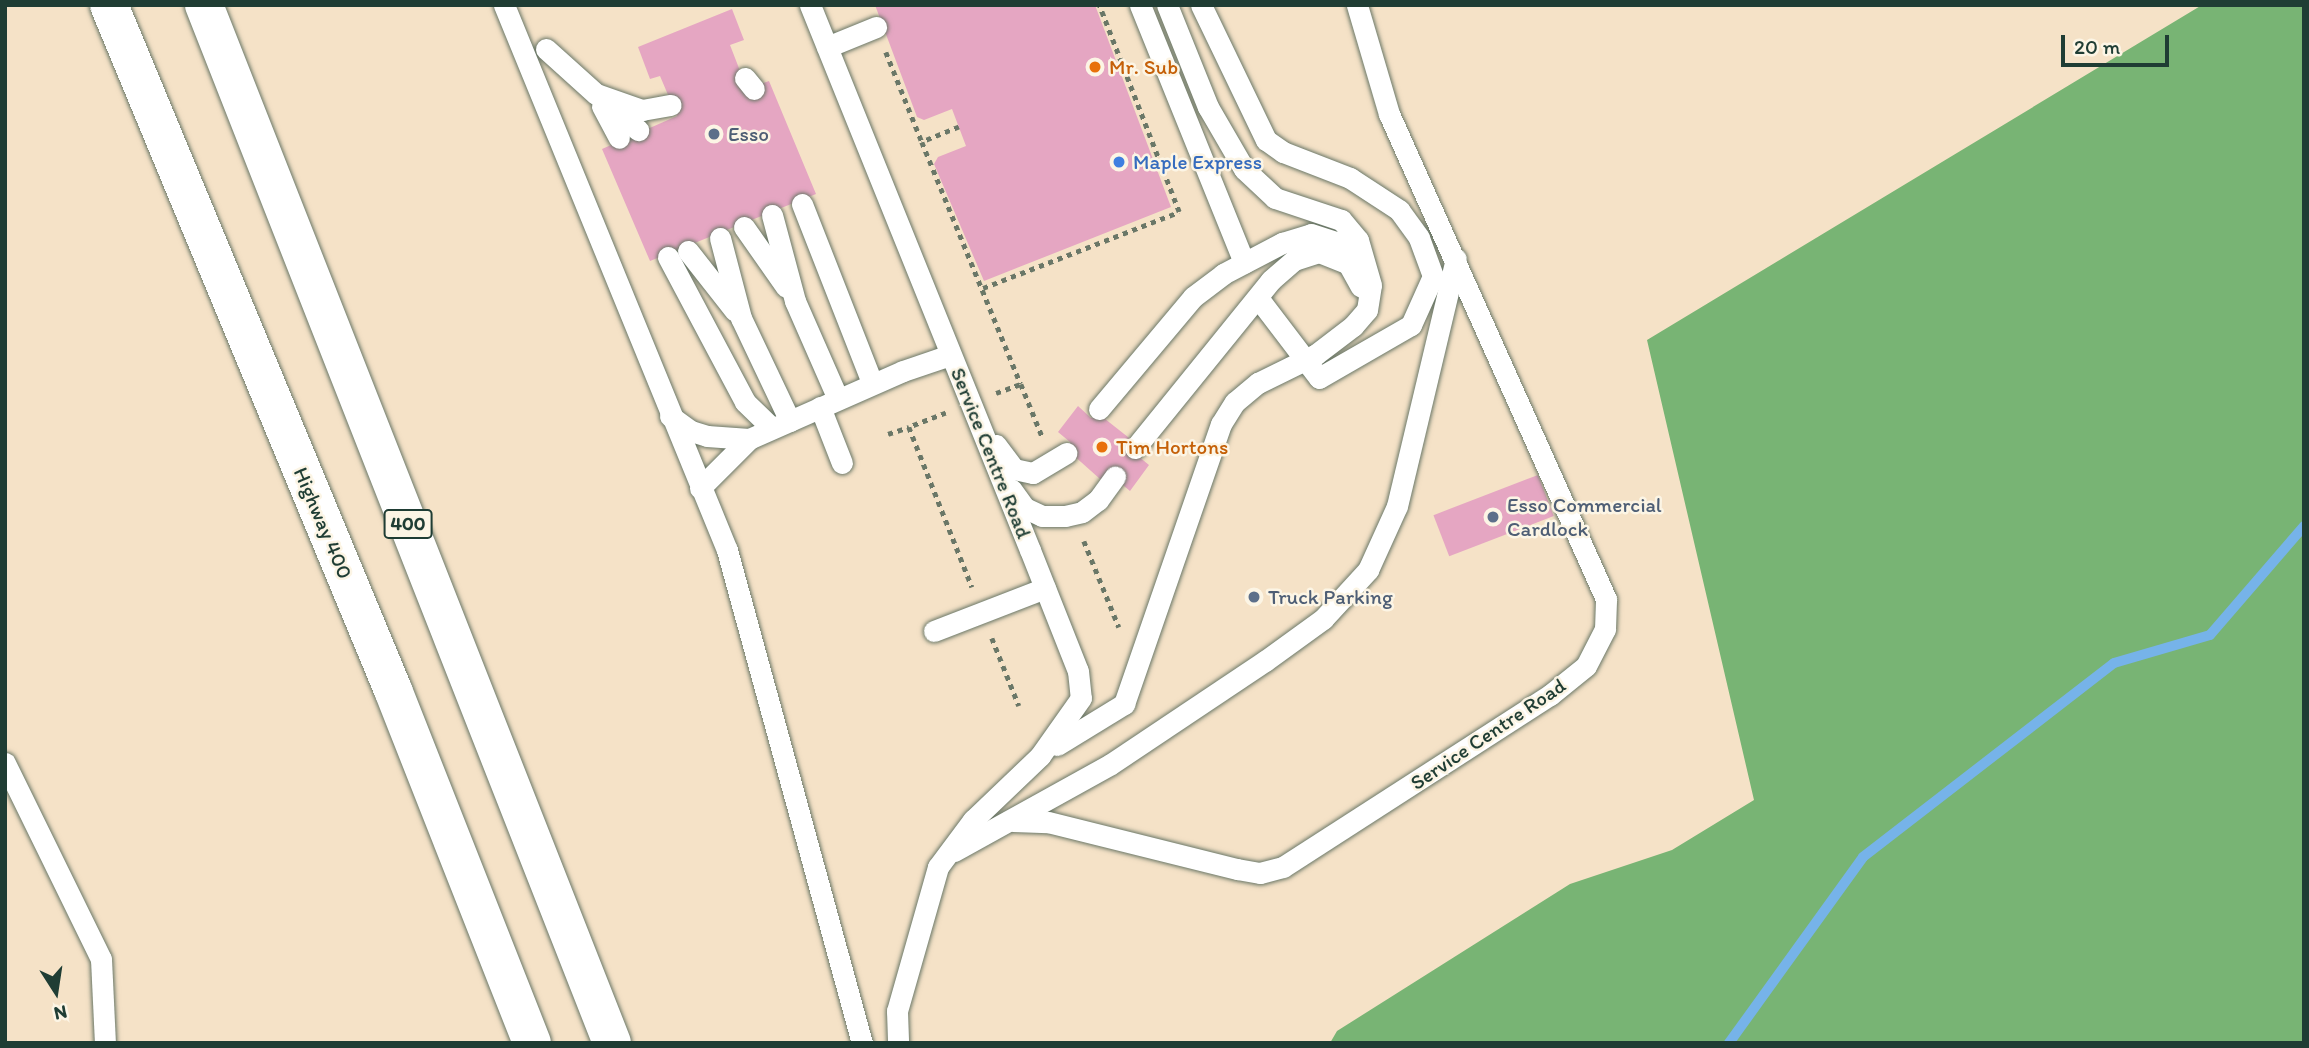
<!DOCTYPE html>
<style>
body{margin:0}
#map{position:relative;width:2309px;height:1048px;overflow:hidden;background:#f5e2c7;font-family:Itim,sans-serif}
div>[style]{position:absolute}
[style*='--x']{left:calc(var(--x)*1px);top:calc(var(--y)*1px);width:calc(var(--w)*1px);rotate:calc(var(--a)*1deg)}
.forest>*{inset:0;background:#78b474}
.stream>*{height:10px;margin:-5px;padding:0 5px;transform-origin:5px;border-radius:5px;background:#76b3e9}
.building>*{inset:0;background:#e5a6c2;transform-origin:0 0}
.path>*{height:4.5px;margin-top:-2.25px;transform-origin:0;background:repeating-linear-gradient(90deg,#6a7767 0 5px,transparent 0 10px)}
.roads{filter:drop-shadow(0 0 2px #6a7767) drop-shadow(0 0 2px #6a7767)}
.service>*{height:21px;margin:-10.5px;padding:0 10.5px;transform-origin:10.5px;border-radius:10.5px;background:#fff}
.motorway>*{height:38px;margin:-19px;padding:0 19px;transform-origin:19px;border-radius:19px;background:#fff}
.dots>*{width:19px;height:19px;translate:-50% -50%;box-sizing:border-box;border:4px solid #fcf5e5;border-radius:50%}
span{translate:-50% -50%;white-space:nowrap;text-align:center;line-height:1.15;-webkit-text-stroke:5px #fcf5e5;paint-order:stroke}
.shield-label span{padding:2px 5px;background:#fcf5e5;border:2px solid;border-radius:5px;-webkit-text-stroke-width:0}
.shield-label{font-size:19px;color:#1f3d34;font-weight:700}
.food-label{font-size:21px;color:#c56008}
.left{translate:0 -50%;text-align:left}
.service-label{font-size:21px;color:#4e5e75}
.shop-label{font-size:21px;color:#366cbe}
.street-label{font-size:21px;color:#1f3d34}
.frame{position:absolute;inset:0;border:7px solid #1f3d34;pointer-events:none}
.north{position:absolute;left:21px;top:957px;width:70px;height:70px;-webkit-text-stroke:5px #fcf5e5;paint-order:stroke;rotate:168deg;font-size:19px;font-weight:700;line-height:28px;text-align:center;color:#1f3d34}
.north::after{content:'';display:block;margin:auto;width:24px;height:32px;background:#1f3d34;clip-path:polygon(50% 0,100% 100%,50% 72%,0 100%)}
.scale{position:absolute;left:2061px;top:35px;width:108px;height:32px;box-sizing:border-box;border:4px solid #1f3d34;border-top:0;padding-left:9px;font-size:21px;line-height:24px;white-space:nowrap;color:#1f3d34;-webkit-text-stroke:5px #fcf5e5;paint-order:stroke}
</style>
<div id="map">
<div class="forest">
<i style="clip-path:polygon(2202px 5px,2304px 5px,2304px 1043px,1330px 1043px,1337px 1031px,1570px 884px,1672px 850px,1754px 800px,1647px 340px)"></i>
</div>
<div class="stream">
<i style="--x:1729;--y:1043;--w:229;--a:-54.2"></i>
<i style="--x:1863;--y:857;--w:317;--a:-37.7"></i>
<i style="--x:2114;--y:663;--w:100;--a:-16.3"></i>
<i style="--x:2210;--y:635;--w:144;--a:-49.2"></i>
</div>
<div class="building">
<i style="clip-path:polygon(875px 5px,1095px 5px,1171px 207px,984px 281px,934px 164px,938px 157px,966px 146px,952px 109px,924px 120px,917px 117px)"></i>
<i style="clip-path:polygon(732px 9px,744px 40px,730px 45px,747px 89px,769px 81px,816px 194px,650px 261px,602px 149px,677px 116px,660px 76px,650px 79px,638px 47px)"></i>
<i style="clip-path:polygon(1078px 406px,1091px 418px,1100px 415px,1133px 441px,1133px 452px,1149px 465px,1130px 491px,1113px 477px,1100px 479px,1072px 454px,1070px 442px,1058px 432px)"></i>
<i style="left:1538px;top:475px;width:44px;height:112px;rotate:69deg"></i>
</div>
<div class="path">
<i style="--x:886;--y:52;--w:97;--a:68.2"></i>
<i style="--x:959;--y:127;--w:40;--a:158"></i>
<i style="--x:922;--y:142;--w:261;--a:67.8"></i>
<i style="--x:983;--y:288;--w:210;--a:-21.2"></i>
<i style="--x:1179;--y:212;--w:222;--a:-111.1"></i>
<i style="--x:996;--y:393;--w:27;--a:-20"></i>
<i style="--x:1021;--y:384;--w:56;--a:68"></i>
<i style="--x:946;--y:413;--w:40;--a:159"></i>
<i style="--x:909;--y:427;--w:172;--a:68.5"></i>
<i style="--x:888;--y:434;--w:22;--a:-18"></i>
<i style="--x:1084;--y:541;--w:93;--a:67.9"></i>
<i style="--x:992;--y:638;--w:73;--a:68.3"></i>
</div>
<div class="roads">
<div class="service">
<i style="--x:504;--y:5;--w:589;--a:67.75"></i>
<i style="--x:727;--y:550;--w:511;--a:74.69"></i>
<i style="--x:810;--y:5;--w:588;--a:68.02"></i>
<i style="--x:1030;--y:550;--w:130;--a:68.4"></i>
<i style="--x:1078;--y:671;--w:27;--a:84"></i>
<i style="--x:1081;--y:698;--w:71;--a:125.3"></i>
<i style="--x:1040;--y:756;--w:93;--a:136.3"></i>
<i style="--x:973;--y:820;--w:59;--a:126.7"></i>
<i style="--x:938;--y:867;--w:150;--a:105.9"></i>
<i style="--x:897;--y:1011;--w:32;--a:88"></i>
<i style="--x:1140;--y:5;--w:278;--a:68"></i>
<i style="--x:1201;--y:5;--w:150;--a:64.3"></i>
<i style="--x:1266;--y:140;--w:21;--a:35"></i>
<i style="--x:1283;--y:152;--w:72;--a:21.2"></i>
<i style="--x:1350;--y:178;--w:59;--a:33.1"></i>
<i style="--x:1399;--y:210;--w:34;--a:54"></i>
<i style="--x:1419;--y:238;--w:40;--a:69.8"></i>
<i style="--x:1433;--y:276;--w:54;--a:114.2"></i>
<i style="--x:1411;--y:325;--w:106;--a:150.1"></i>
<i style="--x:1319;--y:378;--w:101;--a:-127.3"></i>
<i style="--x:827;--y:47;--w:53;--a:-22.2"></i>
<i style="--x:546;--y:49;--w:67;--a:42"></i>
<i style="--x:596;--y:94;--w:49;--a:19.2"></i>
<i style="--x:642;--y:110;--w:29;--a:-10"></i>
<i style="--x:745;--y:78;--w:14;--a:51"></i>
<i style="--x:605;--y:103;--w:43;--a:39.3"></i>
<i style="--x:602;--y:106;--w:36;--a:62"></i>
<i style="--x:802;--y:204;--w:192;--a:68.6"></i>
<i style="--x:772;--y:215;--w:89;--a:75"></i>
<i style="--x:795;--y:301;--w:107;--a:66.3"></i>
<i style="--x:744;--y:227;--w:73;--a:55"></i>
<i style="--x:720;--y:238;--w:83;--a:75.3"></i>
<i style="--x:741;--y:318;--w:114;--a:64.6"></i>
<i style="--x:688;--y:251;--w:76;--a:51.9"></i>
<i style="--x:668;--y:257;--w:164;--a:62"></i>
<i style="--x:745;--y:402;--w:37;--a:44"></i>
<i style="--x:820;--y:407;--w:60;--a:68.6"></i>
<i style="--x:1099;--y:409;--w:146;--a:-50"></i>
<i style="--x:1193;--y:297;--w:38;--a:-37"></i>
<i style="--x:1223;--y:274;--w:67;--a:-27.7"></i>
<i style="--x:1282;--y:243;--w:30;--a:-17"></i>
<i style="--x:1311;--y:234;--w:26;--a:18"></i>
<i style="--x:1336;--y:242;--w:51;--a:60.9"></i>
<i style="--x:670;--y:416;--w:26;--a:36"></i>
<i style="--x:691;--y:431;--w:17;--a:17"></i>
<i style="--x:707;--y:436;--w:42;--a:4.1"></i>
<i style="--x:996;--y:445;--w:30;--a:53"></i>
<i style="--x:1014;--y:469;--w:19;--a:12"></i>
<i style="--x:1033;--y:473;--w:39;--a:-31"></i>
<i style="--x:1135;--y:448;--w:216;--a:-51"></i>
<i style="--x:1271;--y:280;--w:30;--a:-41"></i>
<i style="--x:1294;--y:260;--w:26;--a:-18"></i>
<i style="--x:1319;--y:252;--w:27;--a:22"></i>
<i style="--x:700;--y:488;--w:69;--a:-45"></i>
<i style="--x:749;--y:439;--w:168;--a:-23.8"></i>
<i style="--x:903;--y:371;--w:50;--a:-18.8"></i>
<i style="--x:1011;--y:489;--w:24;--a:54"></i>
<i style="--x:1025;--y:508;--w:19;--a:25"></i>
<i style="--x:1042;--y:516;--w:23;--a:0"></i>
<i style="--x:1065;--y:516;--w:17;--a:-13"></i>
<i style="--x:1082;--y:512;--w:20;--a:-37"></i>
<i style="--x:1098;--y:500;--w:29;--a:-54"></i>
<i style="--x:934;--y:631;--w:119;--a:-21.2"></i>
<i style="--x:1057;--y:745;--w:79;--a:-31.5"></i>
<i style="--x:1124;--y:704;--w:296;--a:-70.9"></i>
<i style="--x:1221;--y:424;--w:26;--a:-58"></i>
<i style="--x:1235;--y:402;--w:30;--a:-40"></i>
<i style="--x:1258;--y:383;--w:64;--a:-26.2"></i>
<i style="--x:1315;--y:355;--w:48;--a:-37.3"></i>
<i style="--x:1353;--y:326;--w:21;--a:-49"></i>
<i style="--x:1367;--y:310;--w:25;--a:-81"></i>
<i style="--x:1371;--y:285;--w:47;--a:-106.1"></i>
<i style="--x:1358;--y:240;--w:26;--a:-130"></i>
<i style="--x:1341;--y:220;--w:70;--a:-161.6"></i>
<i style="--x:1275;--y:198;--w:42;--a:-136.9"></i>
<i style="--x:1244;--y:169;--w:72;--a:-120.1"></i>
<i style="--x:1208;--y:107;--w:110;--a:-111.9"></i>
<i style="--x:5;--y:763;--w:218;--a:63.9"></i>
<i style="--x:101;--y:959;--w:84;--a:87.3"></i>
<i style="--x:1013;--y:821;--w:35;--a:2"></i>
<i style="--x:1048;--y:822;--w:195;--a:14"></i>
<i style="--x:1237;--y:869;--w:23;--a:10"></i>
<i style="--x:1260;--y:873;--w:24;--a:-15"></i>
<i style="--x:1283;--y:867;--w:318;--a:-32.8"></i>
<i style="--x:1550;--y:695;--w:46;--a:-38.9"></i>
<i style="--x:1586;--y:666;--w:42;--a:-62.8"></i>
<i style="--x:1605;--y:629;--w:30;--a:-88"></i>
<i style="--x:1606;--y:599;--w:531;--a:-114.1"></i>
<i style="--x:1389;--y:114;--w:114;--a:-106.4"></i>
<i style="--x:954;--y:851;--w:179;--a:-29"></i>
<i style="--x:1111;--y:764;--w:185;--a:-33.8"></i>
<i style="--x:1265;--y:661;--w:72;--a:-35.9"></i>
<i style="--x:1323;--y:619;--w:67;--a:-47.4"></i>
<i style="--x:1368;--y:570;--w:70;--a:-65.6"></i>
<i style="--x:1397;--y:506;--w:254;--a:-76.6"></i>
</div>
<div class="motorway">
<i style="--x:109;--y:5;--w:742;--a:67.48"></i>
<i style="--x:393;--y:690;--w:379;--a:68.5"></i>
<i style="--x:204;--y:5;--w:1115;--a:68.54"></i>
</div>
</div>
<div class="dots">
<i style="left:1095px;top:67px;background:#e8710a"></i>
<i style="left:714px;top:134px;background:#5c6f8a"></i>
<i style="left:1119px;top:162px;background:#3f7fe0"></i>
<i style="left:1102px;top:447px;background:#e8710a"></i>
<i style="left:1493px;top:517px;background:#5c6f8a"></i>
<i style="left:1254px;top:597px;background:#5c6f8a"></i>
</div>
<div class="shield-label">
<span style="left:408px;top:524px">400</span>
</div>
<div class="food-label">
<span class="left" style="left:1109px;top:67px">Mr. Sub</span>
<span class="left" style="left:1116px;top:447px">Tim Hortons</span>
</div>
<div class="service-label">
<span class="left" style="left:728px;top:134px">Esso</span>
<span class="left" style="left:1507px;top:517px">Esso Commercial<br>Cardlock</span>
<span class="left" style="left:1268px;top:597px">Truck Parking</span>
</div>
<div class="shop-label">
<span class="left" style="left:1133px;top:162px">Maple Express</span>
</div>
<div class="street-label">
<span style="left:991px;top:453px;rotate:68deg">Service Centre Road</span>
<span style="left:323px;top:523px;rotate:67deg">Highway 400</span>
<span style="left:1488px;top:734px;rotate:-34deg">Service Centre Road</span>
</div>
<div class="frame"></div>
<div class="north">N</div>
<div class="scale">20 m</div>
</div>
